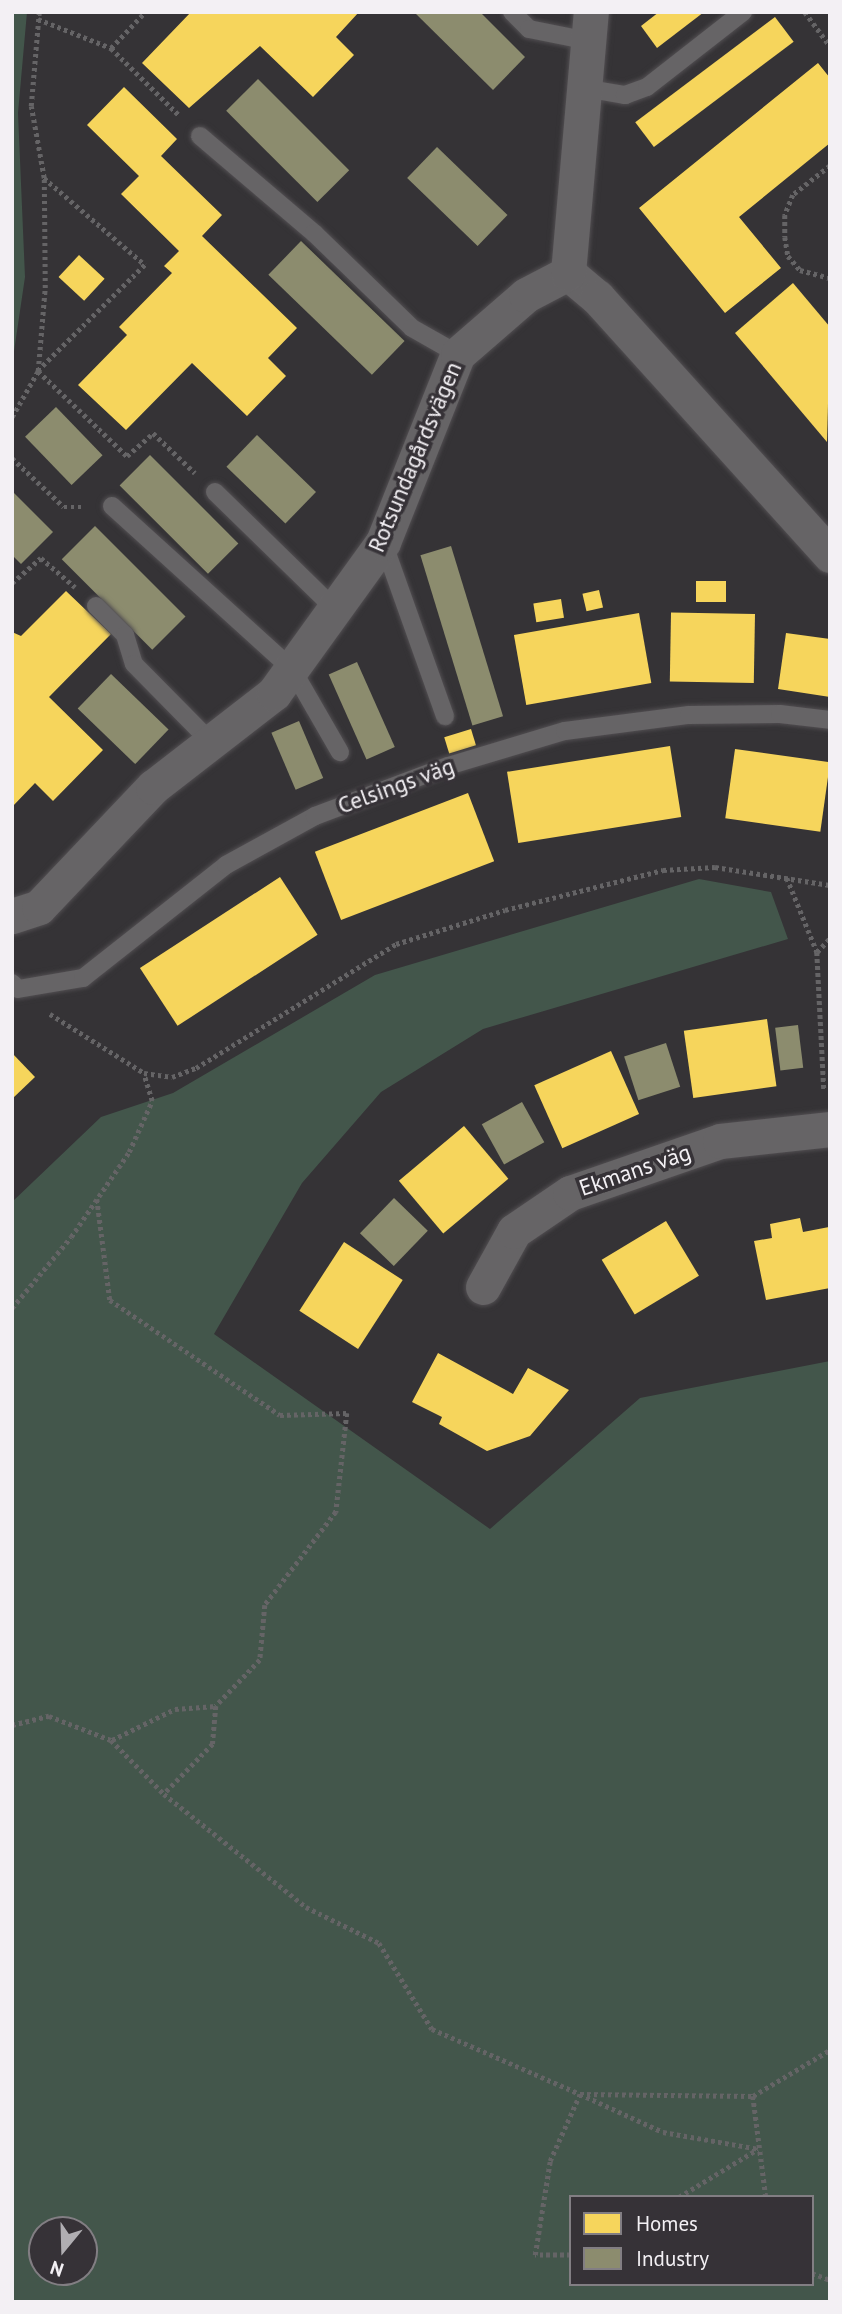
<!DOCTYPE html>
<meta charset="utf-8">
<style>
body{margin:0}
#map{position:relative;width:842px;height:2314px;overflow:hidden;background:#353336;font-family:"PT Sans",sans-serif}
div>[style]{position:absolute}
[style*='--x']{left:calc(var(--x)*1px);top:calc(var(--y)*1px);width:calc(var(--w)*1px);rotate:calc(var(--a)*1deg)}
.green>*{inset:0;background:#43564b}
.homes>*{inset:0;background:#f6d55c;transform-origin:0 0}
.industry>*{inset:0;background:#8c8c6e;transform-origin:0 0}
.path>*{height:4.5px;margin-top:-2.25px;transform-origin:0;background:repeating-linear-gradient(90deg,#656466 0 3.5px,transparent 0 7px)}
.roads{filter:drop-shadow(0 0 2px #514e51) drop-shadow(0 0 2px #514e51)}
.service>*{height:18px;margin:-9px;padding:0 9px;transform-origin:9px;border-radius:9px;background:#666466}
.minor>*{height:35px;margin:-17.5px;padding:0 17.5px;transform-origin:17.5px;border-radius:17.5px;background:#666466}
span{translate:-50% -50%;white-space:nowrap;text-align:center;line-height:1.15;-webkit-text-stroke:7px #363237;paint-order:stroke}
.street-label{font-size:23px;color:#f3f0f4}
.frame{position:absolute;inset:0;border:14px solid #f3f0f4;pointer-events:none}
.legend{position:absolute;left:569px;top:2195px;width:245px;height:91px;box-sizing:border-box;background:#363237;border:2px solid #827e83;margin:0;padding:9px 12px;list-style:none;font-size:21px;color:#f3f0f4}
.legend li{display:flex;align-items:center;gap:14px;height:35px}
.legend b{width:35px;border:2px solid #827e83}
.north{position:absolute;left:28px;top:2216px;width:70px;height:70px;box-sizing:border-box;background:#363237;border:2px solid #827e83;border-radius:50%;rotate:199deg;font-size:19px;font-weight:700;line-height:28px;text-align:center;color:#f3f0f4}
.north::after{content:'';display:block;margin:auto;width:24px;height:32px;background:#b0aeb2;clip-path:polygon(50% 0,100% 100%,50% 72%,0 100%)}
</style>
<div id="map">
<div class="green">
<i style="clip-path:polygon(12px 12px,27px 12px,18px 113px,25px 277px,12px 365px)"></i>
<i style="clip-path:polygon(evenodd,699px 879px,771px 892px,788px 939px,483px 1029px,381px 1092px,302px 1183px,214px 1334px,490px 1529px,640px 1398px,830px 1361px,830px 2302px,12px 2302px,12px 1202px,101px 1117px,173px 1093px,375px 975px,699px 879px,571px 2197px,812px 2197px,812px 2284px,571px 2284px,571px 2197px,699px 879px,42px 2230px,84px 2230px,84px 2272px,42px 2272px,42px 2230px)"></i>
</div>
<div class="homes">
<i style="clip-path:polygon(191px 12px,359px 12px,336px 37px,354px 55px,313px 97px,260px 46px,189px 108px,142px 63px)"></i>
<i style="clip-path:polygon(659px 12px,704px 12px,657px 48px,641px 26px)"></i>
<i style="left:775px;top:17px;width:31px;height:175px;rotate:53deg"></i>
<i style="clip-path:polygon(818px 63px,830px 78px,830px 143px,739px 217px,781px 268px,725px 313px,639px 208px)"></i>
<i style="clip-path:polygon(124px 87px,177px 139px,161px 156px,222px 215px,202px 236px,297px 328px,268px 358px,286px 376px,247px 416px,192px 363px,126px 430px,78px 385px,127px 335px,119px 327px,172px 273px,164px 266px,179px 251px,121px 194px,139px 176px,87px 125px)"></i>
<i style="left:79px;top:255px;width:35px;height:30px;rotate:43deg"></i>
<i style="clip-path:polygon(793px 283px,830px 327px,827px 442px,735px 333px)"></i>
<i style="left:696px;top:581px;width:30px;height:21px"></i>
<i style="left:599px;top:590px;width:18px;height:17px;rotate:77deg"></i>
<i style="clip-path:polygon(66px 591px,111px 634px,49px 697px,103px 750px,53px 801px,35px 783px,12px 807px,12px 632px,21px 636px)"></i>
<i style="left:561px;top:599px;width:19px;height:28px;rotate:81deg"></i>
<i style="left:639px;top:613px;width:71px;height:127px;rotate:80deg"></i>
<i style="left:755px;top:614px;width:69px;height:84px;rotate:91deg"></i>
<i style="clip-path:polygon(786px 633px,830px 639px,830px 697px,778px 689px)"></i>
<i style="left:471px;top:729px;width:17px;height:28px;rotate:73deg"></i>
<i style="left:670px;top:746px;width:72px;height:165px;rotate:81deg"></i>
<i style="left:735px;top:749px;width:96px;height:70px;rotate:8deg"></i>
<i style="left:468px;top:793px;width:73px;height:164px;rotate:69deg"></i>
<i style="left:280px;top:877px;width:69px;height:167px;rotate:57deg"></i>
<i style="left:767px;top:1019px;width:68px;height:84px;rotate:82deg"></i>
<i style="left:611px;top:1051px;width:69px;height:84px;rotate:66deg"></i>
<i style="clip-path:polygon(12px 1053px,35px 1077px,12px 1099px)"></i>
<i style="left:464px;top:1126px;width:69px;height:85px;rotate:50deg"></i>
<i style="clip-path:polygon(800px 1218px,803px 1232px,829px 1227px,830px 1288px,766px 1300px,754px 1241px,772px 1238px,770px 1224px)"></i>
<i style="left:666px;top:1221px;width:64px;height:75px;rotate:59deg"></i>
<i style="left:344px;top:1242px;width:70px;height:82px;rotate:33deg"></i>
<i style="clip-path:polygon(438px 1353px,513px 1394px,528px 1368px,569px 1390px,530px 1436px,487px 1451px,439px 1424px,442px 1417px,412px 1402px)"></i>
</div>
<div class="industry">
<i style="clip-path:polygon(414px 12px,480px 12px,525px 57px,493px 90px)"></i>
<i style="left:258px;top:79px;width:129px;height:45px;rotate:45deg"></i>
<i style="left:437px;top:147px;width:98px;height:43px;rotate:44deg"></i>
<i style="left:301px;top:241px;width:144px;height:47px;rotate:44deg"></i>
<i style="left:56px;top:407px;width:67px;height:43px;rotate:46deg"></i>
<i style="left:257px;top:435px;width:82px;height:44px;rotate:44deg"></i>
<i style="left:150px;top:455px;width:125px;height:43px;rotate:45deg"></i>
<i style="clip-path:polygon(12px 491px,53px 532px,21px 564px,12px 555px)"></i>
<i style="left:95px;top:526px;width:128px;height:47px;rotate:45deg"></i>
<i style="left:451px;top:546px;width:178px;height:32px;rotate:73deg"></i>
<i style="left:357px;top:662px;width:93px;height:31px;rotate:66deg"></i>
<i style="left:111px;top:674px;width:80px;height:48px;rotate:44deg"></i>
<i style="left:299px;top:721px;width:62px;height:30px;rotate:67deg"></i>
<i style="left:798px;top:1025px;width:43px;height:23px;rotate:83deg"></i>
<i style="left:666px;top:1043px;width:46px;height:44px;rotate:72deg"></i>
<i style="left:522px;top:1102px;width:46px;height:46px;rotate:61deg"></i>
<i style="left:394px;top:1198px;width:47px;height:49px;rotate:44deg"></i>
</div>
<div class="path">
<i style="--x:805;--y:12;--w:42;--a:53.7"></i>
<i style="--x:38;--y:19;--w:79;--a:21.7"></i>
<i style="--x:111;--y:48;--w:50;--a:-46.6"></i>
<i style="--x:111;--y:48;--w:95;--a:44.6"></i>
<i style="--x:830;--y:166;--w:47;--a:141.9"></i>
<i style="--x:793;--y:195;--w:22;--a:112"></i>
<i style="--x:785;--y:215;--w:22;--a:90"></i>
<i style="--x:785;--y:237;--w:19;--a:81"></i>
<i style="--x:788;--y:256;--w:18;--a:49"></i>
<i style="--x:800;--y:270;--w:31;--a:15"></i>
<i style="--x:44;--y:178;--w:133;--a:40.7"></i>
<i style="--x:145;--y:265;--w:151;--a:135.3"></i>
<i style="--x:38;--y:371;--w:123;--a:43.7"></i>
<i style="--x:127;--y:456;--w:35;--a:-41"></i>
<i style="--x:153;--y:433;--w:58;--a:43.6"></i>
<i style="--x:12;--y:417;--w:53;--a:-60.5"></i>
<i style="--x:38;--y:371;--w:83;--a:-85.2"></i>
<i style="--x:45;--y:288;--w:110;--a:-90.5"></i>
<i style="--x:44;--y:178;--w:73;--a:-100.2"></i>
<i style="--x:31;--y:106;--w:94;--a:-85.1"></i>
<i style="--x:12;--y:458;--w:71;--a:43.3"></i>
<i style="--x:64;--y:507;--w:19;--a:0"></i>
<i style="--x:12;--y:583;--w:38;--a:-41"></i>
<i style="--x:41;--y:558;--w:45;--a:40.5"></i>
<i style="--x:787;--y:878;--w:80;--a:67.9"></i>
<i style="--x:817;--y:952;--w:139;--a:87.1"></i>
<i style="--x:817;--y:952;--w:19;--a:-47"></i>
<i style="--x:50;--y:1014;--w:111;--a:32.1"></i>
<i style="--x:144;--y:1073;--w:28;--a:8"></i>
<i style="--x:172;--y:1077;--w:26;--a:-21"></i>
<i style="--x:196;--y:1068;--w:235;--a:-31.8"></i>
<i style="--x:396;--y:944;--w:114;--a:-17.3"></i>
<i style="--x:505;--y:910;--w:163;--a:-14.2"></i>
<i style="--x:663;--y:870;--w:52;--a:-3.3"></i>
<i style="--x:715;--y:867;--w:116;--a:8.9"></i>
<i style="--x:97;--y:1199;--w:102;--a:82.7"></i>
<i style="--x:110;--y:1300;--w:205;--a:34.1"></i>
<i style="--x:280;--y:1415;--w:67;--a:-1.7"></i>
<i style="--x:347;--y:1413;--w:100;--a:96.3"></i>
<i style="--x:336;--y:1512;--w:117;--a:127.4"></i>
<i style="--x:265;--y:1605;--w:55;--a:95.2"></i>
<i style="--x:260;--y:1660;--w:64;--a:133.7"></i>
<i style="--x:216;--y:1706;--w:38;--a:95"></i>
<i style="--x:213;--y:1744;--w:70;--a:134.4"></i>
<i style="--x:12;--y:1308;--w:92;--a:-50.3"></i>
<i style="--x:71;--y:1237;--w:103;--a:-55.7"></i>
<i style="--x:129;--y:1152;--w:56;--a:-65.7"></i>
<i style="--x:152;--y:1101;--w:28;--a:-107"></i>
<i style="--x:12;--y:1725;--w:38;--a:-14"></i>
<i style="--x:49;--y:1716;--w:66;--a:21.2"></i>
<i style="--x:111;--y:1740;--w:76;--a:45.5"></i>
<i style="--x:164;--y:1794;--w:181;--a:38.5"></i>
<i style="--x:306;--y:1907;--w:81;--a:26.3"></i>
<i style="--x:379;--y:1943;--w:101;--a:58.4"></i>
<i style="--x:432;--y:2029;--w:162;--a:23.7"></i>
<i style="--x:580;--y:2094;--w:173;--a:0.7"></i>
<i style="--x:753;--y:2096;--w:102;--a:82.7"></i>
<i style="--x:112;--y:1740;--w:70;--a:-26.2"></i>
<i style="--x:175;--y:1709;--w:41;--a:-4.2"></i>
<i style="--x:753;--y:2096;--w:90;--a:-30.9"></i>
<i style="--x:679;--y:2197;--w:92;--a:-31.3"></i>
<i style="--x:571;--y:2255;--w:36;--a:180"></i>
<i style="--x:535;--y:2255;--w:95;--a:-80.9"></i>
<i style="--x:550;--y:2161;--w:73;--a:-65.9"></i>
<i style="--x:580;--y:2094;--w:91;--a:24.6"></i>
<i style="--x:663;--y:2132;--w:97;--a:10"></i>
<i style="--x:812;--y:2273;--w:19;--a:21"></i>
</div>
<div class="roads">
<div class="service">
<i style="--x:512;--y:12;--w:24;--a:45"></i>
<i style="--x:529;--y:29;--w:61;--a:11.3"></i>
<i style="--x:584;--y:88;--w:42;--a:9.7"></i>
<i style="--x:625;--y:95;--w:23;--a:-20"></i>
<i style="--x:647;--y:87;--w:122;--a:-38"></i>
<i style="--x:200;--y:136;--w:150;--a:40.4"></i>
<i style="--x:314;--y:233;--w:136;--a:44.1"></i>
<i style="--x:412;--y:328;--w:53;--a:29.5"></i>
<i style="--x:215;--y:492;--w:168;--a:44.3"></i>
<i style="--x:112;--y:506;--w:243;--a:42.2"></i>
<i style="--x:292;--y:669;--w:96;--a:60"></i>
<i style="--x:383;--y:542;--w:185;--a:70.4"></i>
<i style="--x:96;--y:606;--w:41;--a:45"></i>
<i style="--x:125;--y:635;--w:30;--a:73"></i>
<i style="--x:134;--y:664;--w:110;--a:45.4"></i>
<i style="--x:12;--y:983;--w:8;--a:45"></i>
<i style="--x:18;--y:989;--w:66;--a:-9.6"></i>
<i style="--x:83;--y:978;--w:182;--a:-38.3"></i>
<i style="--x:226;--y:865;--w:102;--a:-28.8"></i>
<i style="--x:315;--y:816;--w:142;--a:-20.6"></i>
<i style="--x:448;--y:766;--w:122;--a:-16.7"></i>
<i style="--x:565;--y:731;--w:125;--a:-7.4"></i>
<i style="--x:689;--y:715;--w:91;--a:-0.6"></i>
<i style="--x:780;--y:714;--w:50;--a:6.8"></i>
</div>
<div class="minor">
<i style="--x:568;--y:273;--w:38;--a:40"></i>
<i style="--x:597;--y:297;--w:348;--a:47.9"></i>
<i style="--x:12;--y:916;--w:28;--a:-18"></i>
<i style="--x:39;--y:907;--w:166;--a:-46.5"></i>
<i style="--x:153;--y:787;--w:153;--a:-37.8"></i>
<i style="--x:274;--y:693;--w:186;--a:-54.2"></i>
<i style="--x:383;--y:542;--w:202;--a:-68.3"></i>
<i style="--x:458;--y:354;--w:90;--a:-40.9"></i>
<i style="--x:526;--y:295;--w:47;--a:-27.6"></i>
<i style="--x:568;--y:273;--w:262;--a:-85"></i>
<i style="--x:483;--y:1287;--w:64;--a:-61"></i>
<i style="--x:514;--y:1231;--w:68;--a:-34.2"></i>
<i style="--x:570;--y:1193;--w:159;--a:-19.1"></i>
<i style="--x:720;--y:1141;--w:111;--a:-6.2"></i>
</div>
</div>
<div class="street-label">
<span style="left:415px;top:457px;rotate:-67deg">Rotsundagårdsvägen</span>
<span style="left:396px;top:786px;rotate:-20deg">Celsings väg</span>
<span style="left:635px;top:1170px;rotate:-19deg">Ekmans väg</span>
</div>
<div class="frame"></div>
<ul class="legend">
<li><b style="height:19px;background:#f6d55c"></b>Homes</li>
<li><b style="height:19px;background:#8c8c6e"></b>Industry</li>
</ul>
<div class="north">N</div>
</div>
